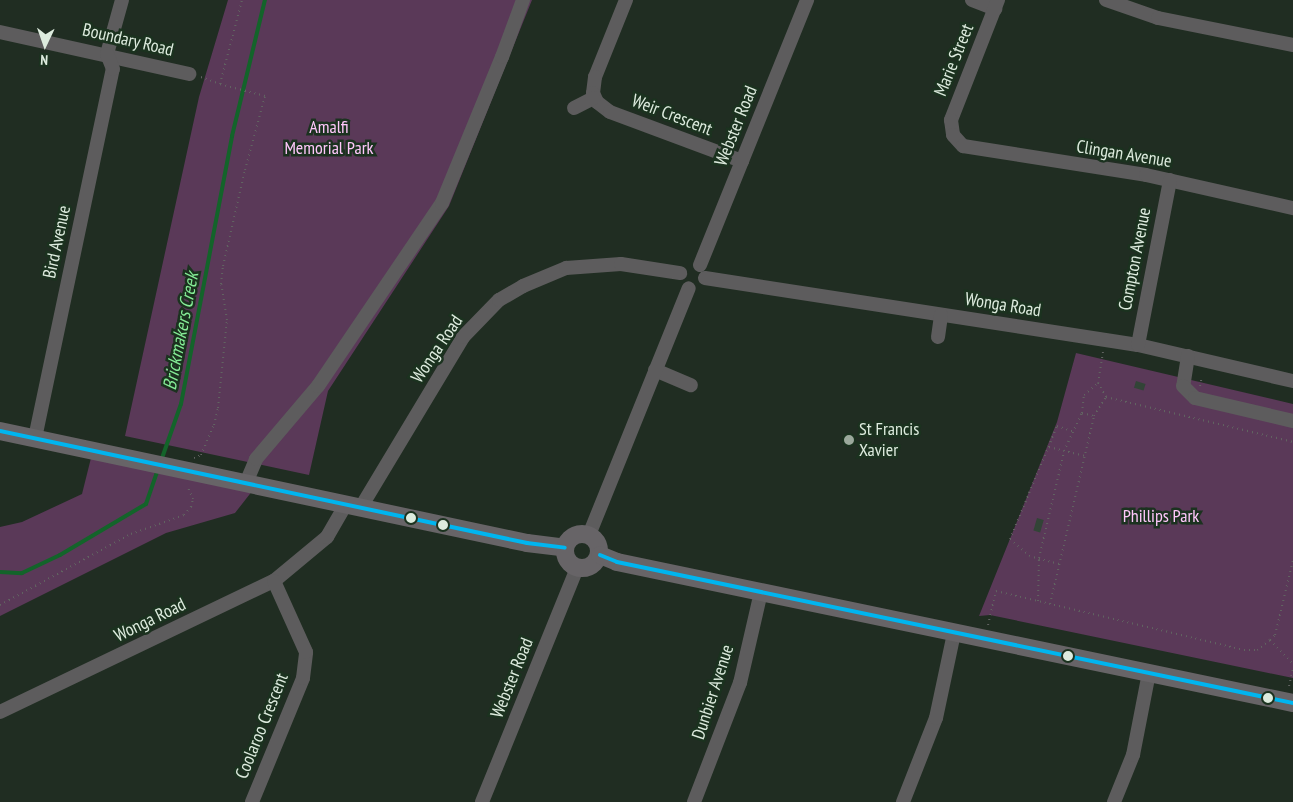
<!DOCTYPE html>
<style>
body{margin:0}
#map{position:relative;width:1293px;height:802px;overflow:hidden;background:#202d22;font-family:"PT Sans Narrow",sans-serif}
div>[style]{position:absolute}
[style*='--x']{left:calc(var(--x)*1px);top:calc(var(--y)*1px);width:calc(var(--w)*1px);rotate:calc(var(--a)*1deg)}
.green>*{inset:0;background:#5a3958}
.stream>*{height:4px;margin:-2px;padding:0 2px;transform-origin:2px;border-radius:2px;background:#13642a}
.building>*{inset:0;background:#324437;transform-origin:0 0}
.path>*{height:2px;margin-top:-1px;transform-origin:0;background:repeating-linear-gradient(90deg,#616361 0 1px,transparent 0 5px)}
.minor>*{height:14px;margin:-7px;padding:0 7px;transform-origin:7px;border-radius:7px;background:#5d5c5d}
.major>*{height:18px;margin:-9px;padding:0 9px;transform-origin:9px;border-radius:9px;background:#676467}
.major>.ring{margin:-9px;padding:0;box-sizing:content-box;background:none;border:18px solid #676467;border-radius:50%}
.bus-1>*{height:4px;margin:-2px;padding:0 2px;transform-origin:2px;border-radius:2px;background:#00b5ef}
.dots>*{width:14px;height:14px;translate:-50% -50%;box-sizing:border-box;border:2px solid #1b321f;border-radius:50%}
span{translate:-50% -50%;white-space:nowrap;text-align:center;line-height:1.15;-webkit-text-stroke:5px #1b321f;paint-order:stroke}
.street-label{font-size:18px;color:#ddebde}
.park-label{font-size:18px;color:#ffc7fb}
.poi-label{font-size:18px;color:#ddebde}
.left{translate:0 -50%;text-align:left}
.water-label{font-size:19px;color:#85ec96;font-style:italic}
.north{position:absolute;left:20px;top:20px;width:50px;height:50px;-webkit-text-stroke:4px #1b321f;paint-order:stroke;rotate:183deg;font-size:14px;font-weight:700;line-height:20px;text-align:center;color:#ddebde}
.north::after{content:'';display:block;margin:auto;width:18px;height:22px;background:#ddebde;clip-path:polygon(50% 0,100% 100%,50% 72%,0 100%)}
</style>
<div id="map">
<div class="green">
<i style="clip-path:polygon(228px 0,532px 0,449px 206px,328px 391px,309px 475px,125px 436px,199px 97px)"></i>
<i style="clip-path:polygon(1076px 353px,1293px 404px,1293px 678px,990px 615px,979px 616px,1057px 422px)"></i>
<i style="clip-path:polygon(92px 454px,253px 490px,235px 513px,166px 533px,0 616px,0 527px,22px 522px,82px 494px)"></i>
</div>
<div class="stream">
<i style="--x:161;--y:461;--w:60;--a:-70.7"></i>
<i style="--x:181;--y:404;--w:273;--a:-79.2"></i>
<i style="--x:232;--y:136;--w:140;--a:-76.4"></i>
<i style="--x:0;--y:572;--w:22;--a:3"></i>
<i style="--x:22;--y:573;--w:42;--a:-25.3"></i>
<i style="--x:60;--y:555;--w:100;--a:-30.7"></i>
<i style="--x:146;--y:504;--w:36;--a:-71"></i>
</div>
<div class="building">
<i style="left:1136px;top:381px;width:10px;height:7px;rotate:17deg"></i>
<i style="left:1037px;top:518px;width:7px;height:13px;rotate:16deg"></i>
</div>
<div class="path">
<i style="--x:201;--y:77;--w:20;--a:20"></i>
<i style="--x:1103;--y:352;--w:31;--a:99"></i>
<i style="--x:1098;--y:383;--w:16;--a:60"></i>
<i style="--x:1106;--y:397;--w:192;--a:13.5"></i>
<i style="--x:1200;--y:386;--w:10;--a:-79"></i>
<i style="--x:1082;--y:413;--w:18;--a:-84"></i>
<i style="--x:1084;--y:395;--w:18;--a:-41"></i>
<i style="--x:1049;--y:447;--w:36;--a:14"></i>
<i style="--x:194;--y:458;--w:8;--a:-23"></i>
<i style="--x:201;--y:455;--w:33;--a:-67"></i>
<i style="--x:214;--y:425;--w:17;--a:-77"></i>
<i style="--x:218;--y:408;--w:88;--a:-84.2"></i>
<i style="--x:227;--y:320;--w:36;--a:-99"></i>
<i style="--x:221;--y:284;--w:18;--a:-84"></i>
<i style="--x:223;--y:266;--w:98;--a:-77.1"></i>
<i style="--x:245;--y:170;--w:77;--a:-74.9"></i>
<i style="--x:265;--y:96;--w:47;--a:-165.1"></i>
<i style="--x:220;--y:84;--w:87;--a:-75.3"></i>
<i style="--x:1059;--y:564;--w:30;--a:-165"></i>
<i style="--x:1030;--y:556;--w:26;--a:-140"></i>
<i style="--x:1010;--y:539;--w:122;--a:-67.4"></i>
<i style="--x:1057;--y:426;--w:18;--a:19"></i>
<i style="--x:1038;--y:601;--w:43;--a:-88.7"></i>
<i style="--x:1039;--y:558;--w:110;--a:-76.8"></i>
<i style="--x:1064;--y:451;--w:42;--a:-64.7"></i>
<i style="--x:1082;--y:413;--w:12;--a:14"></i>
<i style="--x:1050;--y:604;--w:193;--a:-76.8"></i>
<i style="--x:1094;--y:416;--w:22;--a:-58"></i>
<i style="--x:0;--y:605;--w:149;--a:-28.5"></i>
<i style="--x:131;--y:534;--w:56;--a:-19.7"></i>
<i style="--x:184;--y:515;--w:11;--a:-49"></i>
<i style="--x:191;--y:507;--w:8;--a:-76"></i>
<i style="--x:193;--y:499;--w:13;--a:-113"></i>
<i style="--x:988;--y:625;--w:35;--a:-77"></i>
<i style="--x:996;--y:591;--w:255;--a:13.4"></i>
<i style="--x:1244;--y:650;--w:13;--a:0"></i>
<i style="--x:1257;--y:650;--w:16;--a:-38"></i>
<i style="--x:1270;--y:640;--w:33;--a:46"></i>
<i style="--x:1270;--y:640;--w:7;--a:-45"></i>
<i style="--x:1275;--y:635;--w:77;--a:-76.5"></i>
<i style="--x:1289;--y:686;--w:17;--a:-77"></i>
</div>
<div class="minor">
<i style="--x:626;--y:0;--w:83;--a:111.9"></i>
<i style="--x:595;--y:77;--w:16;--a:97"></i>
<i style="--x:593;--y:93;--w:10;--a:66"></i>
<i style="--x:597;--y:102;--w:16;--a:38"></i>
<i style="--x:610;--y:112;--w:141;--a:20.4"></i>
<i style="--x:972;--y:0;--w:25;--a:21"></i>
<i style="--x:998;--y:0;--w:129;--a:111.4"></i>
<i style="--x:951;--y:120;--w:15;--a:82"></i>
<i style="--x:953;--y:135;--w:15;--a:48"></i>
<i style="--x:963;--y:146;--w:185;--a:9"></i>
<i style="--x:1146;--y:175;--w:151;--a:12.7"></i>
<i style="--x:1106;--y:0;--w:55;--a:19.1"></i>
<i style="--x:1158;--y:18;--w:138;--a:11.3"></i>
<i style="--x:0;--y:32;--w:194;--a:12.5"></i>
<i style="--x:107;--y:54;--w:56;--a:-74.5"></i>
<i style="--x:574;--y:108;--w:22;--a:-27"></i>
<i style="--x:700;--y:265;--w:286;--a:-68"></i>
<i style="--x:705;--y:278;--w:438;--a:8.8"></i>
<i style="--x:1138;--y:345;--w:159;--a:13.1"></i>
<i style="--x:938;--y:337;--w:22;--a:-82"></i>
<i style="--x:1138;--y:345;--w:168;--a:-79"></i>
<i style="--x:1188;--y:356;--w:30;--a:99"></i>
<i style="--x:1183;--y:386;--w:17;--a:45"></i>
<i style="--x:1195;--y:398;--w:101;--a:13.2"></i>
<i style="--x:655;--y:370;--w:39;--a:23"></i>
<i style="--x:35;--y:438;--w:377;--a:-78.1"></i>
<i style="--x:113;--y:69;--w:16;--a:-112"></i>
<i style="--x:246;--y:483;--w:26;--a:-67"></i>
<i style="--x:256;--y:459;--w:96;--a:-49.7"></i>
<i style="--x:318;--y:386;--w:221;--a:-55.9"></i>
<i style="--x:442;--y:203;--w:158;--a:-67.7"></i>
<i style="--x:502;--y:57;--w:61;--a:-69.8"></i>
<i style="--x:361;--y:507;--w:198;--a:-59"></i>
<i style="--x:463;--y:337;--w:52;--a:-45.8"></i>
<i style="--x:499;--y:300;--w:28;--a:-30"></i>
<i style="--x:523;--y:286;--w:47;--a:-22.7"></i>
<i style="--x:566;--y:268;--w:55;--a:-4.2"></i>
<i style="--x:621;--y:264;--w:60;--a:8.7"></i>
<i style="--x:589;--y:535;--w:266;--a:-68"></i>
<i style="--x:0;--y:712;--w:304;--a:-25.6"></i>
<i style="--x:274;--y:581;--w:69;--a:-39.7"></i>
<i style="--x:327;--y:537;--w:38;--a:-60"></i>
<i style="--x:252;--y:802;--w:134;--a:-67.6"></i>
<i style="--x:303;--y:678;--w:26;--a:-83"></i>
<i style="--x:306;--y:652;--w:78;--a:-114.3"></i>
<i style="--x:482;--y:802;--w:253;--a:-67.9"></i>
<i style="--x:694;--y:802;--w:128;--a:-68.9"></i>
<i style="--x:740;--y:683;--w:93;--a:-77"></i>
<i style="--x:903;--y:802;--w:90;--a:-68.6"></i>
<i style="--x:936;--y:718;--w:87;--a:-78"></i>
<i style="--x:1114;--y:802;--w:51;--a:-68"></i>
<i style="--x:1133;--y:755;--w:84;--a:-79"></i>
</div>
<div class="major">
<i style="--x:0;--y:431;--w:539;--a:12"></i>
<i style="--x:527;--y:543;--w:38;--a:7"></i>
<i class="ring" style="left:565px;top:534px;width:16px;height:16px"></i>
<i style="--x:600;--y:555;--w:18;--a:22"></i>
<i style="--x:617;--y:562;--w:691;--a:11.78"></i>
</div>
<div class="bus-1">
<i style="--x:0;--y:431;--w:539;--a:12"></i>
<i style="--x:527;--y:543;--w:38;--a:7"></i>
<i style="--x:600;--y:555;--w:18;--a:22"></i>
<i style="--x:617;--y:562;--w:691;--a:11.78"></i>
</div>
<div class="dots">
<i style="left:849px;top:440px;background:#9ba89c"></i>
<i style="left:411px;top:518px;background:#ddebde"></i>
<i style="left:443px;top:525px;background:#ddebde"></i>
<i style="left:1068px;top:656px;background:#ddebde"></i>
<i style="left:1268px;top:698px;background:#ddebde"></i>
</div>
<div class="street-label">
<span style="left:128px;top:40px;rotate:13deg">Boundary Road</span>
<span style="left:954px;top:60px;rotate:-68deg">Marie Street</span>
<span style="left:672px;top:115px;rotate:21deg">Weir Crescent</span>
<span style="left:736px;top:126px;rotate:-68deg">Webster Road</span>
<span style="left:1124px;top:154px;rotate:9deg">Clingan Avenue</span>
<span style="left:57px;top:242px;rotate:-78deg">Bird Avenue</span>
<span style="left:1135px;top:259px;rotate:-79deg">Compton Avenue</span>
<span style="left:1003px;top:305px;rotate:9deg">Wonga Road</span>
<span style="left:437px;top:349px;rotate:-56deg">Wonga Road</span>
<span style="left:150px;top:620px;rotate:-26deg">Wonga Road</span>
<span style="left:512px;top:678px;rotate:-68deg">Webster Road</span>
<span style="left:713px;top:692px;rotate:-72deg">Dunbier Avenue</span>
<span style="left:262px;top:726px;rotate:-68deg">Coolaroo Crescent</span>
</div>
<div class="park-label">
<span style="left:329px;top:138px">Amalfi<br>Memorial Park</span>
<span style="left:1161px;top:516px">Phillips Park</span>
</div>
<div class="poi-label">
<span class="left" style="left:859px;top:440px">St Francis<br>Xavier</span>
</div>
<div class="water-label">
<span style="left:181px;top:331px;rotate:-79deg">Brickmakers Creek</span>
</div>
<div class="north">N</div>
</div>
